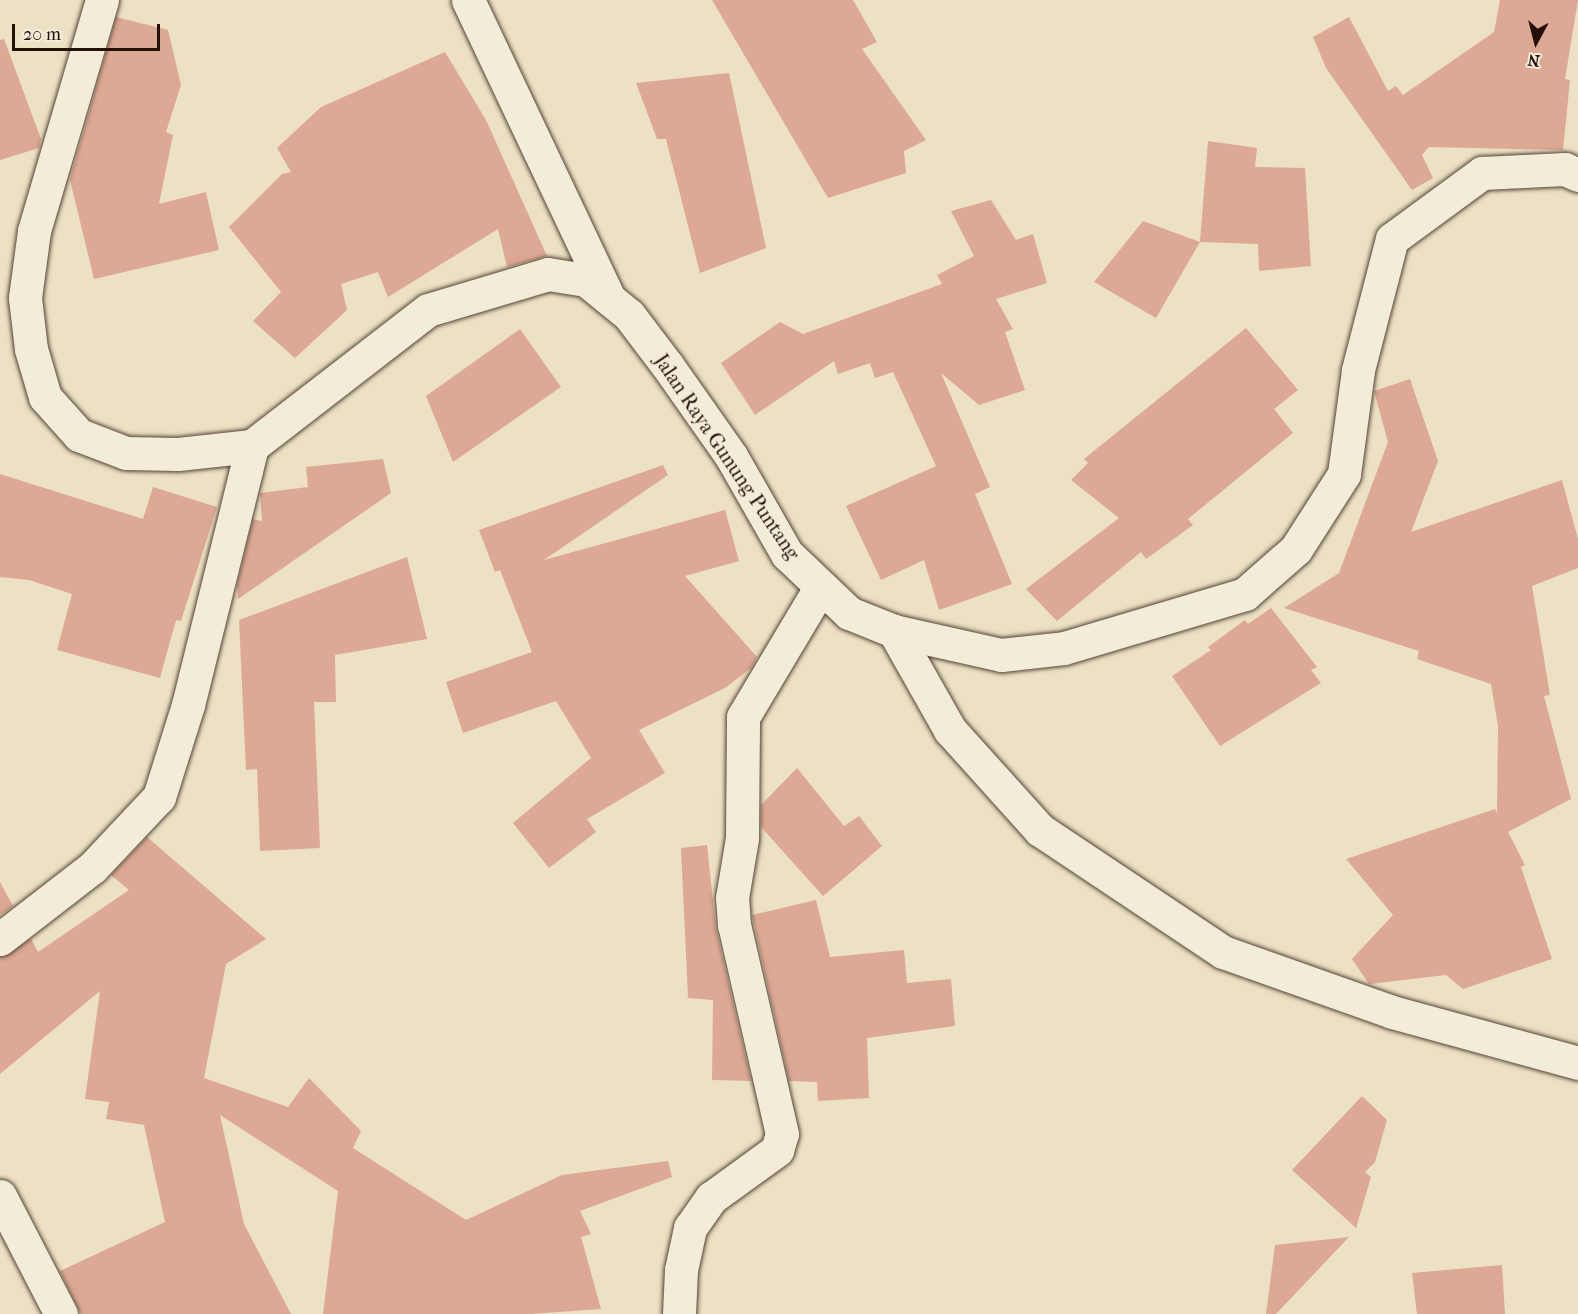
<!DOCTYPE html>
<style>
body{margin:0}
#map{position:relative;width:1578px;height:1314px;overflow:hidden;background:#ece1c4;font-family:"IM FELL French Canon",serif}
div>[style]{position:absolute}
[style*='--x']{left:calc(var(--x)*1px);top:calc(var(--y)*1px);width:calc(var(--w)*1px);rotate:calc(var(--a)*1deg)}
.building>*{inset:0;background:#dda894}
.roads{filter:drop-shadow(0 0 2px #554436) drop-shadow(0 0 2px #554436)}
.minor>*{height:33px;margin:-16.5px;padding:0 16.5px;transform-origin:16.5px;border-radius:16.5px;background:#f3ecd9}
span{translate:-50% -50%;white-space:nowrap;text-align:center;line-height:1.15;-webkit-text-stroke:5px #f3ecd9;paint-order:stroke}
.street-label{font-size:20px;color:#231007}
.north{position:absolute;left:1506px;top:12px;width:60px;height:60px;-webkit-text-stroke:4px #f3ecd9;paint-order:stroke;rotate:187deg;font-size:16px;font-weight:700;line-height:24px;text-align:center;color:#231007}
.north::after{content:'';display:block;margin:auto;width:21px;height:27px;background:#231007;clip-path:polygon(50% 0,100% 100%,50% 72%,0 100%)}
.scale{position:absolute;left:12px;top:24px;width:148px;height:27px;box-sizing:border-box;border:3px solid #231007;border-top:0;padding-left:8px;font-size:18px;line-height:21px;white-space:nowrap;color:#231007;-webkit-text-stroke:4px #f3ecd9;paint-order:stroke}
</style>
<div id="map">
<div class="building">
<i style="clip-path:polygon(712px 0,853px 0,877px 42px,862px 49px,926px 140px,904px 151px,906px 173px,828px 198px)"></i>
<i style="clip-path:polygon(1500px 0,1578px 0,1565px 79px,1570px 80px,1563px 150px,1429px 147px,1422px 155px,1433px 178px,1412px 190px,1326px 68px,1313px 37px,1349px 17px,1388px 91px,1396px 86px,1403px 95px,1494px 32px)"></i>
<i style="clip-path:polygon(116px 17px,168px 30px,181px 85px,166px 132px,173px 135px,159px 204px,206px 192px,219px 250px,94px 279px,70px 180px)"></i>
<i style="clip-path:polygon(4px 39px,41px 139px,39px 148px,0 160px,0 40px)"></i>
<i style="clip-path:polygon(445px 52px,486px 120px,547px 256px,507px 267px,498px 229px,388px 297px,378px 272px,341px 284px,347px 310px,295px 358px,253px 321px,281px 292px,229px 227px,282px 174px,291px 172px,277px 148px,321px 107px)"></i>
<i style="clip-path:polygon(729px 73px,766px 248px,700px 273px,666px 139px,657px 139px,636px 83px)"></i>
<i style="clip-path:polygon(1208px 141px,1257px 148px,1255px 167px,1305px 168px,1311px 266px,1259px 271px,1258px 244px,1200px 242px)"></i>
<i style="clip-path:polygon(991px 200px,1016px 240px,1033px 234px,1047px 283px,996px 299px,1013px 329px,1005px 332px,1025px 390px,979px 405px,941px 373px,990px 487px,975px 494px,1012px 584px,939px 610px,924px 560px,881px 580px,846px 506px,936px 466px,893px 372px,875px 378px,870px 363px,838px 374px,834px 361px,755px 415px,721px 363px,780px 322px,803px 334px,942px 284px,937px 275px,974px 256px,951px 211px)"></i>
<i style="clip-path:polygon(1143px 221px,1200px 242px,1156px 318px,1094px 282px)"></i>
<i style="clip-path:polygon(1246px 328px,1298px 390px,1274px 409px,1293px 433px,1188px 519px,1193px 525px,1146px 559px,1141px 552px,1057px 621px,1026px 589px,1119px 518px,1071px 480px,1088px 463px,1084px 459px)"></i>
<i style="clip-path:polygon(520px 329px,561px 387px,453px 462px,426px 396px)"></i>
<i style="clip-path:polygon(1410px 379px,1438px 461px,1411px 532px,1562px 480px,1578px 539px,1578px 568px,1532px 586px,1550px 695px,1544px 696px,1571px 799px,1508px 832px,1525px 865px,1521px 867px,1552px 959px,1463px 989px,1446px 975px,1369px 984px,1352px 959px,1393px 915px,1346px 859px,1495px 809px,1497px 813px,1498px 726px,1491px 684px,1417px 659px,1419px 651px,1284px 608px,1339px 573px,1388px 442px,1374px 391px)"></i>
<i style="clip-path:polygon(383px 459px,391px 493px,238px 599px,237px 585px,253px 519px,262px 521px,260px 493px,308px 487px,306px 467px)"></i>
<i style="clip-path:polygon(663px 465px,668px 475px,544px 560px,725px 510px,739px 561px,685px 576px,757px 657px,751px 668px,725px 688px,639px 730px,665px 773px,587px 819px,596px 832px,549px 868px,513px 823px,591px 758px,556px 701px,463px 733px,446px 682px,532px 652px,500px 570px,495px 572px,479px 530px)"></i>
<i style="clip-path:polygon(0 474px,143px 519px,153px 487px,217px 507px,181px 621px,176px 620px,160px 678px,57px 650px,72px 594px,29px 580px,0 577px)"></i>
<i style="clip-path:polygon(407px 557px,427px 639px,335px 655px,336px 702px,314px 702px,320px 848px,260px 851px,257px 769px,246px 770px,239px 620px)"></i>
<i style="clip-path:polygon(1271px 608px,1317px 667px,1311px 670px,1321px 683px,1220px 746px,1172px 676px,1211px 650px,1208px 647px,1245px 620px,1248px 624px)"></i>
<i style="clip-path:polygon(797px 768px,844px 826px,859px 816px,882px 846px,823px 896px,761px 827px,761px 805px)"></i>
<i style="clip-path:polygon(147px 837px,266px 939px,226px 964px,204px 1078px,288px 1107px,309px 1078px,361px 1131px,353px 1148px,466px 1220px,562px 1175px,668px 1161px,672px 1177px,580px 1211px,591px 1234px,581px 1237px,601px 1309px,530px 1314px,323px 1314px,338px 1191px,220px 1115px,244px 1224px,291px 1314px,81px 1314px,60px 1271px,165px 1222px,144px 1125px,106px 1119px,109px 1102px,85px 1099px,100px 991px,0 1074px,0 957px,31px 939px,38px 952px,129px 890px,111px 875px)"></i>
<i style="clip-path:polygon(707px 845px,716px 929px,751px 1081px,712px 1080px,713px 1000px,688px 998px,681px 848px)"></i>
<i style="clip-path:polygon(0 882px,13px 906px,0 915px)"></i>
<i style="clip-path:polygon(816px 900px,830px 957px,904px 950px,907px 983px,951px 979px,955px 1026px,867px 1038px,869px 1098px,818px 1101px,817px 1082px,789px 1081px,752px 915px)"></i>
<i style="clip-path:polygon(1362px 1096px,1387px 1120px,1375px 1162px,1365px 1172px,1371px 1177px,1356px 1228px,1292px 1170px)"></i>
<i style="clip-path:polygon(1349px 1237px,1276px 1314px,1266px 1314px,1275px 1245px)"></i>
<i style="clip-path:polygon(1502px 1265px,1505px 1314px,1417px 1314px,1412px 1273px)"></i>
</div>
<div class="roads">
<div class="minor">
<i style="--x:102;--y:0;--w:241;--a:106.4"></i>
<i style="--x:34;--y:231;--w:68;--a:97.7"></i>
<i style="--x:25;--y:298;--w:51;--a:83.3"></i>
<i style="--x:31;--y:349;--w:50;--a:73.7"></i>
<i style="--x:45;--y:397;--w:51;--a:48.2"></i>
<i style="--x:79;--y:435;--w:50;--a:21"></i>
<i style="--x:126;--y:453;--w:52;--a:1.1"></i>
<i style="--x:178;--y:454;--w:74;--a:-6.2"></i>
<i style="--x:252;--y:446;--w:222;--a:-37.7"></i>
<i style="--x:428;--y:310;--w:125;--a:-16.7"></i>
<i style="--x:548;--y:274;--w:38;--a:9"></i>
<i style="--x:586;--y:280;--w:55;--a:39.1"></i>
<i style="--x:629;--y:315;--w:63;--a:52.8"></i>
<i style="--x:667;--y:365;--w:111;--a:54.9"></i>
<i style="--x:731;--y:456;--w:113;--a:60.3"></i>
<i style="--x:787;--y:554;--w:86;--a:43.6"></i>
<i style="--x:849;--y:613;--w:48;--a:21.8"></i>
<i style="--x:894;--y:631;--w:110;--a:12.6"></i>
<i style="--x:1001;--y:655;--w:63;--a:-6.3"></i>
<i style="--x:1064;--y:648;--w:189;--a:-16.6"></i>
<i style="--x:1245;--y:594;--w:68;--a:-41.4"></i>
<i style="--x:1296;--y:549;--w:89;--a:-57.4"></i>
<i style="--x:1344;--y:474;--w:105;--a:-82.3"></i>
<i style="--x:1358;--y:370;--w:135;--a:-75.5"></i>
<i style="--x:1392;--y:239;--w:112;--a:-36.3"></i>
<i style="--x:1482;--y:173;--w:83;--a:-2.8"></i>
<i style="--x:1565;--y:169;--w:14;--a:25"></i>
<i style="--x:468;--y:0;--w:330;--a:64.7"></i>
<i style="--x:894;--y:631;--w:114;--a:60.5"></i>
<i style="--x:950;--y:730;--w:135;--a:48"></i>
<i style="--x:1040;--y:830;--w:220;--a:33.7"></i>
<i style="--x:1223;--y:952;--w:179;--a:19.5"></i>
<i style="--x:1392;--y:1012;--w:193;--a:15.3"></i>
<i style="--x:0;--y:939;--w:116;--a:-37.7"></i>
<i style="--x:92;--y:868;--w:98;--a:-46.7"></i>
<i style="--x:159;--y:797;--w:96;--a:-72.5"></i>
<i style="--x:188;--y:705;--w:267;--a:-76.1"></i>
<i style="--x:0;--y:1196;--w:133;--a:62.7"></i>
<i style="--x:679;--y:1314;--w:44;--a:-87.4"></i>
<i style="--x:681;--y:1270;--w:43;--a:-77.9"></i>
<i style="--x:690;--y:1228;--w:37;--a:-55"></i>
<i style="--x:711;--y:1198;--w:82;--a:-36"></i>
<i style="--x:777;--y:1150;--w:17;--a:-73"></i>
<i style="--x:782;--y:1134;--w:214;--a:-102.9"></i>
<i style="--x:734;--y:925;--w:27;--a:-94"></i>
<i style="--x:732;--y:898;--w:61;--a:-80.5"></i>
<i style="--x:742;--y:838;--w:121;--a:-89.5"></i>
<i style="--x:743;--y:717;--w:152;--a:-59.2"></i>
</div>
</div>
<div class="street-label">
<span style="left:727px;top:457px;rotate:56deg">Jalan Raya Gunung Puntang</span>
</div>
<div class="north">N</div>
<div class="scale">20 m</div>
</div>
